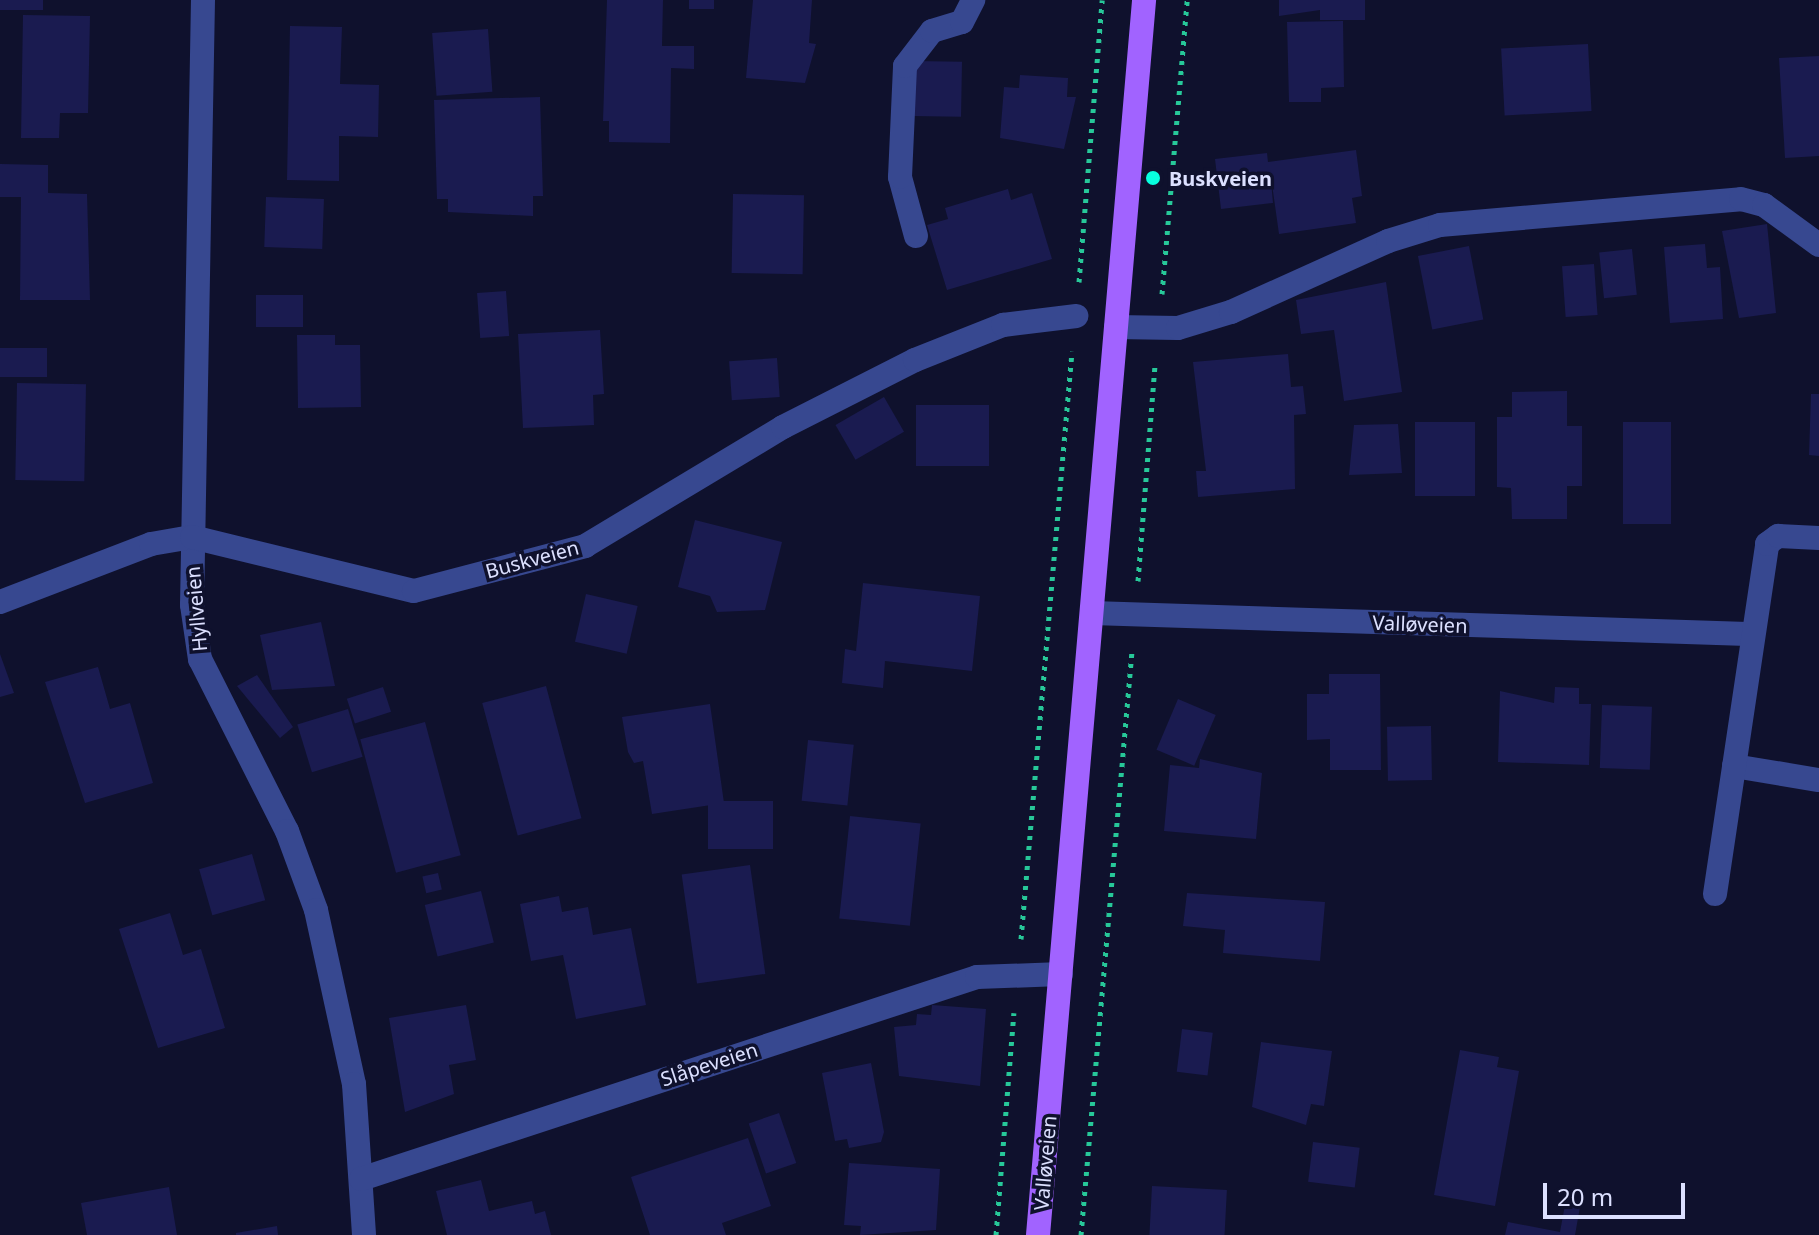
<!DOCTYPE html>
<meta charset="utf-8">
<style>
body{margin:0}
#map{position:relative;width:1819px;height:1235px;overflow:hidden;background:#0f112d;font-family:"Noto Sans",sans-serif}
div>[style]{position:absolute}
[style*='--x']{left:calc(var(--x)*1px);top:calc(var(--y)*1px);width:calc(var(--w)*1px);rotate:calc(var(--a)*1deg)}
.building>*{inset:0;background:#1a1b50;transform-origin:0 0}
.path>*{height:5px;margin-top:-2.5px;transform-origin:0;background:repeating-linear-gradient(90deg,#27c899 0 4px,transparent 0 10px)}
.minor>*{height:24px;margin:-12px;padding:0 12px;transform-origin:12px;border-radius:12px;background:#374890}
.major>*{height:24px;margin:-12px;padding:0 12px;transform-origin:12px;border-radius:12px;background:#a163ff}
.dots>*{width:22px;height:22px;translate:-50% -50%;box-sizing:border-box;border:4px solid #0f112d;border-radius:50%}
span{translate:-50% -50%;white-space:nowrap;text-align:center;line-height:1.15;-webkit-text-stroke:7px #0f112d;paint-order:stroke}
.poi-label{font-size:20px;color:#dce0ff;font-weight:700}
.left{translate:0 -50%;text-align:left}
.street-label{font-size:20px;color:#dce0ff}
.scale{position:absolute;left:1543px;top:1183px;width:142px;height:36px;box-sizing:border-box;border:4px solid #dce0ff;border-top:0;padding-left:10px;font-size:24px;line-height:28px;white-space:nowrap;color:#dce0ff;-webkit-text-stroke:6px #0f112d;paint-order:stroke}
</style>
<div id="map">
<div class="building">
<i style="left:0;top:0;width:43px;height:10px"></i>
<i style="clip-path:polygon(607px 0,663px 0,662px 46px,694px 46px,694px 69px,671px 68px,670px 143px,609px 142px,609px 121px,603px 121px)"></i>
<i style="left:689px;top:0;width:25px;height:9px"></i>
<i style="clip-path:polygon(753px 0,812px 0,809px 43px,816px 44px,805px 83px,746px 78px)"></i>
<i style="clip-path:polygon(1279px 0,1365px 0,1365px 20px,1320px 20px,1320px 10px,1279px 16px)"></i>
<i style="clip-path:polygon(23px 15px,90px 16px,88px 113px,60px 113px,59px 138px,21px 138px)"></i>
<i style="clip-path:polygon(1343px 21px,1344px 87px,1321px 88px,1321px 102px,1289px 102px,1287px 22px)"></i>
<i style="clip-path:polygon(290px 26px,342px 27px,340px 84px,379px 85px,378px 137px,339px 136px,339px 181px,287px 180px)"></i>
<i style="left:488px;top:29px;width:63px;height:56px;rotate:86deg"></i>
<i style="left:1588px;top:44px;width:67px;height:87px;rotate:87deg"></i>
<i style="clip-path:polygon(1819px 56px,1819px 156px,1785px 158px,1779px 58px)"></i>
<i style="left:913px;top:61px;width:49px;height:55px;rotate:1deg"></i>
<i style="clip-path:polygon(1020px 75px,1068px 78px,1067px 97px,1076px 97px,1064px 149px,1000px 138px,1004px 87px,1019px 88px)"></i>
<i style="clip-path:polygon(540px 97px,543px 196px,533px 196px,533px 216px,448px 212px,448px 199px,437px 199px,434px 100px)"></i>
<i style="clip-path:polygon(1356px 150px,1362px 196px,1352px 198px,1356px 223px,1279px 234px,1270px 170px,1273px 203px,1221px 209px,1215px 159px,1267px 153px,1268px 162px)"></i>
<i style="clip-path:polygon(0 164px,48px 165px,48px 193px,87px 194px,90px 300px,20px 300px,21px 197px,0 197px)"></i>
<i style="clip-path:polygon(1008px 189px,1011px 200px,1032px 193px,1052px 259px,947px 290px,927px 225px,948px 219px,945px 208px)"></i>
<i style="left:733px;top:194px;width:71px;height:79px;rotate:1deg"></i>
<i style="left:266px;top:197px;width:58px;height:50px;rotate:2deg"></i>
<i style="clip-path:polygon(1767px 224px,1776px 313px,1739px 318px,1722px 231px)"></i>
<i style="clip-path:polygon(1705px 244px,1707px 268px,1720px 267px,1723px 319px,1670px 323px,1664px 247px)"></i>
<i style="left:1469px;top:246px;width:75px;height:52px;rotate:79deg"></i>
<i style="left:1632px;top:249px;width:46px;height:33px;rotate:84deg"></i>
<i style="left:1594px;top:264px;width:51px;height:32px;rotate:86deg"></i>
<i style="clip-path:polygon(1386px 282px,1402px 392px,1344px 401px,1334px 330px,1301px 334px,1296px 300px)"></i>
<i style="left:506px;top:291px;width:45px;height:29px;rotate:86deg"></i>
<i style="left:256px;top:295px;width:47px;height:32px"></i>
<i style="clip-path:polygon(600px 330px,604px 394px,593px 395px,594px 425px,523px 428px,518px 334px)"></i>
<i style="clip-path:polygon(297px 335px,335px 335px,335px 345px,360px 345px,361px 407px,298px 408px)"></i>
<i style="left:0;top:348px;width:47px;height:29px"></i>
<i style="clip-path:polygon(1288px 354px,1291px 387px,1303px 386px,1306px 414px,1294px 415px,1295px 489px,1198px 497px,1196px 471px,1206px 471px,1193px 362px)"></i>
<i style="left:777px;top:358px;width:39px;height:48px;rotate:86deg"></i>
<i style="left:17px;top:383px;width:69px;height:97px;rotate:1deg"></i>
<i style="clip-path:polygon(1567px 391px,1567px 426px,1582px 426px,1582px 486px,1567px 486px,1567px 519px,1512px 519px,1511px 488px,1497px 487px,1497px 417px,1512px 417px,1512px 392px)"></i>
<i style="clip-path:polygon(1811px 394px,1819px 394px,1819px 456px,1809px 455px)"></i>
<i style="left:884px;top:397px;width:40px;height:56px;rotate:60deg"></i>
<i style="left:916px;top:405px;width:73px;height:61px"></i>
<i style="left:1415px;top:422px;width:60px;height:74px"></i>
<i style="left:1623px;top:422px;width:48px;height:102px"></i>
<i style="clip-path:polygon(1398px 424px,1402px 473px,1349px 475px,1354px 425px)"></i>
<i style="clip-path:polygon(695px 520px,782px 542px,765px 610px,717px 612px,710px 596px,678px 587px)"></i>
<i style="clip-path:polygon(863px 583px,980px 596px,972px 671px,885px 661px,883px 688px,842px 683px,845px 649px,856px 651px)"></i>
<i style="left:586px;top:594px;width:53px;height:49px;rotate:13deg"></i>
<i style="clip-path:polygon(321px 622px,335px 686px,272px 690px,260px 635px)"></i>
<i style="clip-path:polygon(0 654px,14px 693px,0 697px)"></i>
<i style="clip-path:polygon(98px 667px,110px 709px,130px 703px,153px 783px,85px 803px,45px 682px)"></i>
<i style="clip-path:polygon(1329px 674px,1380px 674px,1381px 770px,1330px 770px,1330px 739px,1307px 740px,1307px 694px,1329px 694px)"></i>
<i style="clip-path:polygon(257px 675px,293px 727px,280px 738px,237px 686px)"></i>
<i style="left:546px;top:686px;width:137px;height:66px;rotate:75deg"></i>
<i style="left:383px;top:687px;width:26px;height:38px;rotate:72deg"></i>
<i style="clip-path:polygon(1555px 687px,1579px 688px,1579px 704px,1591px 704px,1589px 765px,1498px 762px,1500px 691px,1554px 703px)"></i>
<i style="left:1178px;top:699px;width:41px;height:55px;rotate:23deg"></i>
<i style="clip-path:polygon(710px 704px,724px 803px,652px 814px,643px 761px,634px 763px,628px 752px,622px 717px)"></i>
<i style="left:1602px;top:705px;width:50px;height:63px;rotate:2deg"></i>
<i style="left:348px;top:709px;width:50px;height:53px;rotate:73deg"></i>
<i style="left:425px;top:722px;width:138px;height:67px;rotate:75deg"></i>
<i style="left:1431px;top:726px;width:54px;height:44px;rotate:89deg"></i>
<i style="left:808px;top:740px;width:46px;height:61px;rotate:6deg"></i>
<i style="clip-path:polygon(1200px 759px,1262px 773px,1256px 839px,1164px 831px,1170px 765px,1199px 768px)"></i>
<i style="left:773px;top:801px;width:48px;height:65px;rotate:90deg"></i>
<i style="left:850px;top:816px;width:71px;height:103px;rotate:6deg"></i>
<i style="left:252px;top:854px;width:48px;height:55px;rotate:74deg"></i>
<i style="left:750px;top:865px;width:110px;height:69px;rotate:82deg"></i>
<i style="left:438px;top:873px;width:17px;height:16px;rotate:77deg"></i>
<i style="left:481px;top:891px;width:53px;height:58px;rotate:76deg"></i>
<i style="clip-path:polygon(1187px 893px,1325px 902px,1320px 961px,1223px 953px,1225px 930px,1183px 926px)"></i>
<i style="clip-path:polygon(559px 896px,562px 912px,588px 907px,593px 935px,631px 928px,646px 1005px,576px 1019px,563px 955px,531px 961px,520px 904px)"></i>
<i style="clip-path:polygon(170px 913px,183px 955px,201px 949px,225px 1028px,158px 1048px,119px 929px)"></i>
<i style="clip-path:polygon(466px 1005px,476px 1060px,449px 1065px,454px 1094px,405px 1112px,389px 1018px)"></i>
<i style="clip-path:polygon(932px 1005px,986px 1009px,980px 1086px,899px 1076px,894px 1027px,916px 1025px,917px 1014px,931px 1015px)"></i>
<i style="left:1182px;top:1029px;width:31px;height:43px;rotate:7deg"></i>
<i style="clip-path:polygon(1261px 1042px,1332px 1051px,1324px 1106px,1311px 1104px,1306px 1125px,1252px 1107px)"></i>
<i style="clip-path:polygon(1460px 1050px,1499px 1057px,1497px 1067px,1519px 1071px,1495px 1206px,1434px 1195px)"></i>
<i style="clip-path:polygon(871px 1063px,884px 1132px,881px 1142px,849px 1148px,847px 1139px,835px 1141px,822px 1073px)"></i>
<i style="left:779px;top:1113px;width:53px;height:32px;rotate:71deg"></i>
<i style="clip-path:polygon(748px 1138px,771px 1206px,722px 1223px,726px 1235px,650px 1235px,631px 1177px)"></i>
<i style="left:1313px;top:1142px;width:47px;height:40px;rotate:7deg"></i>
<i style="clip-path:polygon(849px 1163px,940px 1169px,936px 1230px,860px 1235px,861px 1226px,844px 1225px)"></i>
<i style="clip-path:polygon(481px 1180px,489px 1211px,532px 1201px,535px 1214px,545px 1211px,551px 1235px,447px 1235px,436px 1191px)"></i>
<i style="left:1152px;top:1186px;width:75px;height:49px;rotate:3deg"></i>
<i style="clip-path:polygon(169px 1187px,177px 1235px,87px 1235px,81px 1203px)"></i>
<i style="clip-path:polygon(1565px 1205px,1580px 1207px,1575px 1235px,1505px 1235px,1508px 1222px,1560px 1232px)"></i>
<i style="clip-path:polygon(277px 1226px,278px 1235px,236px 1235px,236px 1233px)"></i>
</div>
<div class="path">
<i style="--x:1079;--y:282;--w:283;--a:-85.3"></i>
<i style="--x:1162;--y:294;--w:295;--a:-85.1"></i>
<i style="--x:1138;--y:581;--w:218;--a:-85.5"></i>
<i style="--x:1021;--y:939;--w:590;--a:-85.04"></i>
<i style="--x:996;--y:1235;--w:223;--a:-85.4"></i>
<i style="--x:1081;--y:1235;--w:586;--a:-85.01"></i>
</div>
<div class="minor">
<i style="--x:203;--y:0;--w:605;--a:91.04"></i>
<i style="--x:192;--y:605;--w:55;--a:81.6"></i>
<i style="--x:200;--y:659;--w:193;--a:63.2"></i>
<i style="--x:287;--y:831;--w:84;--a:69.8"></i>
<i style="--x:316;--y:910;--w:178;--a:77.7"></i>
<i style="--x:354;--y:1084;--w:151;--a:86.2"></i>
<i style="--x:916;--y:236;--w:61;--a:-105.2"></i>
<i style="--x:900;--y:177;--w:111;--a:-87.4"></i>
<i style="--x:905;--y:66;--w:44;--a:-52.4"></i>
<i style="--x:932;--y:31;--w:31;--a:-17"></i>
<i style="--x:962;--y:22;--w:25;--a:-63"></i>
<i style="--x:1116;--y:327;--w:62;--a:0.9"></i>
<i style="--x:1178;--y:328;--w:55;--a:-16.8"></i>
<i style="--x:1231;--y:312;--w:172;--a:-24.3"></i>
<i style="--x:1388;--y:241;--w:54;--a:-17.1"></i>
<i style="--x:1440;--y:225;--w:302;--a:-4.9"></i>
<i style="--x:1741;--y:199;--w:24;--a:15"></i>
<i style="--x:1764;--y:205;--w:68;--a:36"></i>
<i style="--x:0;--y:602;--w:162;--a:-21"></i>
<i style="--x:151;--y:544;--w:42;--a:-9.7"></i>
<i style="--x:192;--y:537;--w:228;--a:13.7"></i>
<i style="--x:414;--y:591;--w:177;--a:-14.7"></i>
<i style="--x:585;--y:546;--w:231;--a:-31"></i>
<i style="--x:783;--y:427;--w:148;--a:-26.9"></i>
<i style="--x:915;--y:360;--w:95;--a:-21.7"></i>
<i style="--x:1003;--y:325;--w:74;--a:-7"></i>
<i style="--x:1092;--y:613;--w:656;--a:1.83"></i>
<i style="--x:1734;--y:766;--w:86;--a:9.4"></i>
<i style="--x:1715;--y:894;--w:354;--a:-81.5"></i>
<i style="--x:1767;--y:544;--w:14;--a:-36"></i>
<i style="--x:1778;--y:536;--w:41;--a:2.8"></i>
<i style="--x:361;--y:1179;--w:648;--a:-18.16"></i>
<i style="--x:977;--y:977;--w:84;--a:-2"></i>
</div>
<div class="major">
<i style="--x:1038;--y:1235;--w:1240;--a:-85.09"></i>
</div>
<div class="dots">
<i style="left:1153px;top:178px;background:#08ffdf"></i>
</div>
<div class="poi-label">
<span class="left" style="left:1169px;top:178px">Buskveien</span>
</div>
<div class="street-label">
<span style="left:532px;top:559px;rotate:-15deg">Buskveien</span>
<span style="left:196px;top:609px;rotate:-95deg">Hyllveien</span>
<span style="left:1420px;top:624px;rotate:2deg">Valløveien</span>
<span style="left:709px;top:1064px;rotate:-18deg">Slåpeveien</span>
<span style="left:1045px;top:1163px;rotate:-85deg">Valløveien</span>
</div>
<div class="scale">20 m</div>
</div>
